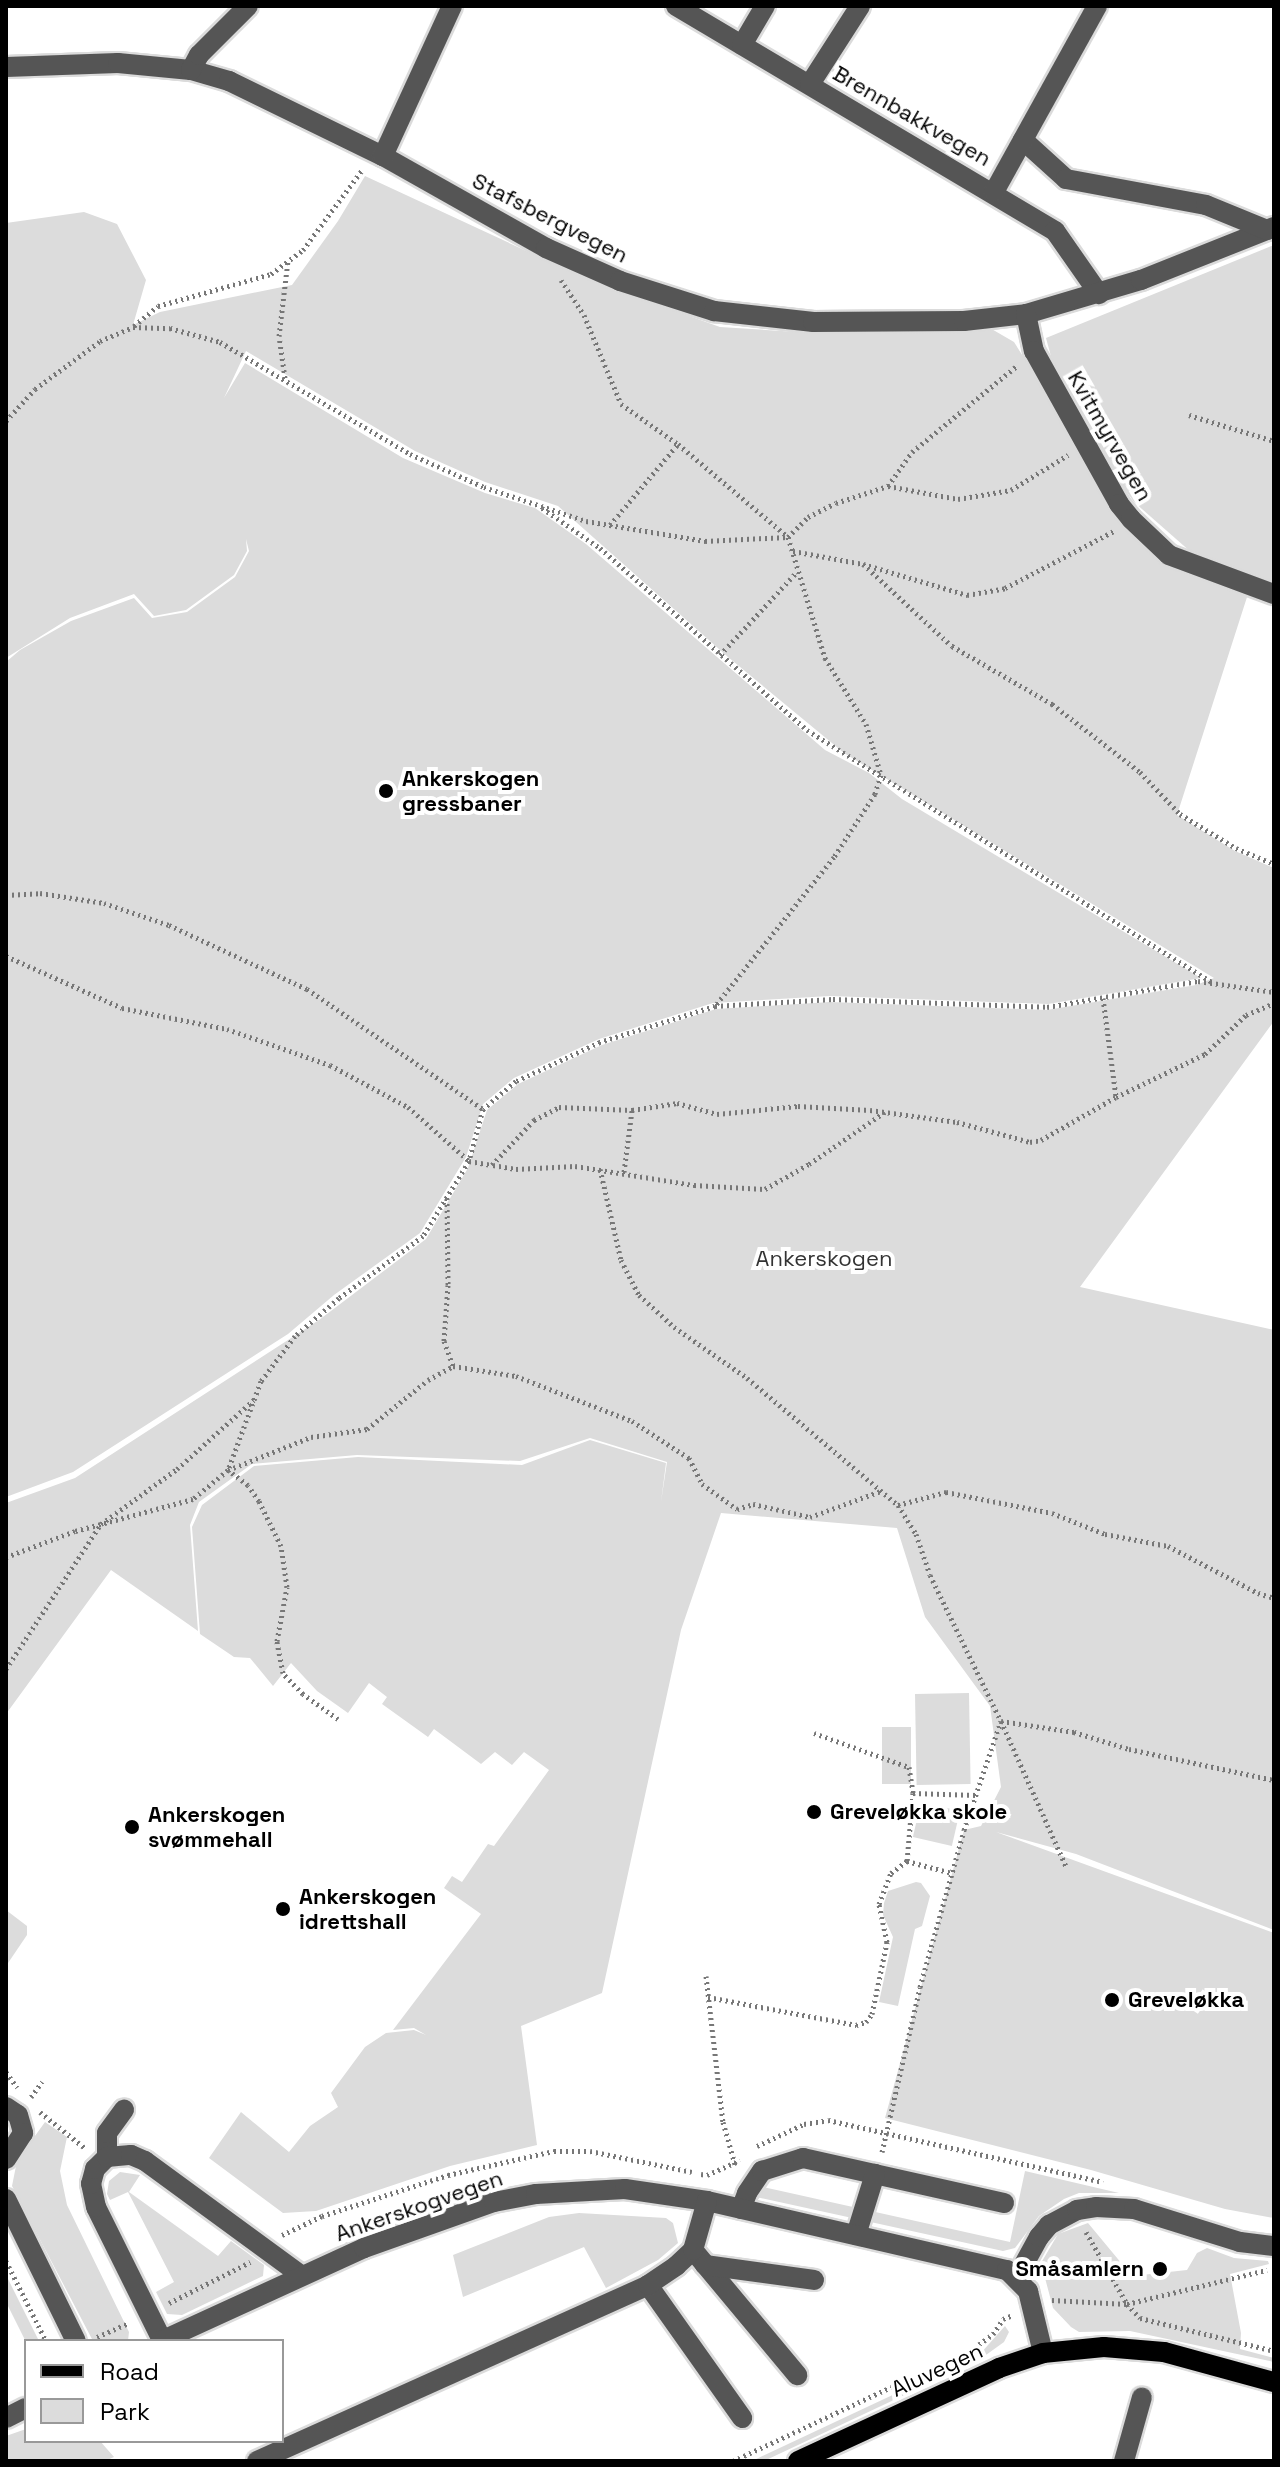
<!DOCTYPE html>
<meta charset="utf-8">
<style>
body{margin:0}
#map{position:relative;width:1280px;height:2467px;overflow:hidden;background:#fff;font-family:"Space Grotesk",sans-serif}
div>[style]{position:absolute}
.green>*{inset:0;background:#dcdcdc;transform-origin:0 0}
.path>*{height:5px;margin-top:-2.5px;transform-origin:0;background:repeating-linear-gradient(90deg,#777 0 2px,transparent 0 6px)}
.roads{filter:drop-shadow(2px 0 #dbdbdb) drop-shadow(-2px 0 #dbdbdb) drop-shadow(0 2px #dbdbdb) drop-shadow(0 -2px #dbdbdb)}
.minor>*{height:20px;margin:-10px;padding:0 10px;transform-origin:10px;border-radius:10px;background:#555}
.major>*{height:20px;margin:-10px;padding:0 10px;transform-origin:10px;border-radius:10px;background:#000}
.dots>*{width:22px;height:22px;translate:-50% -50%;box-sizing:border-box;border:4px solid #fff;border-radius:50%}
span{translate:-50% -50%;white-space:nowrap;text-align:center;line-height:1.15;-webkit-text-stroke:8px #fff;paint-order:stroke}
.street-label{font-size:22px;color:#000}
.poi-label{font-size:22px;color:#000;font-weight:700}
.left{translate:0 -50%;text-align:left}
.right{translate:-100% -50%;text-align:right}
.park-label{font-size:22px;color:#333}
.frame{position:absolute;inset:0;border:8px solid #000;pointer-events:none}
.legend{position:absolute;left:24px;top:2339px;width:260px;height:104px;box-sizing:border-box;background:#fff;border:2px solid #999;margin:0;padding:10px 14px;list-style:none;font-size:24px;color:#000}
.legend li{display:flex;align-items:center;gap:16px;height:40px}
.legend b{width:40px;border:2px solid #999}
</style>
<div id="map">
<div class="green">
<i style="clip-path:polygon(365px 176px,591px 281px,720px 327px,813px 333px,983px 324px,1014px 342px,1129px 525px,1248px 594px,1177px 815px,1235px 851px,1274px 868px,1274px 1021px,1080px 1287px,1274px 1330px,1274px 1930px,1076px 1854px,996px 1832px,1274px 1933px,1274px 2218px,1225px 2209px,1091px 2170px,885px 2118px,964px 1830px,981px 1826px,1001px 1787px,990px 1706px,925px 1617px,897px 1528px,721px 1513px,681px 1630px,602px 1993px,521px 2026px,537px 2145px,450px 2166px,316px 2211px,283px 2213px,209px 2158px,241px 2112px,289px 2152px,310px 2126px,338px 2107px,331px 2093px,365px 2047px,386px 2033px,414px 2030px,426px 2035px,414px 2028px,393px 2030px,481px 1914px,444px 1888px,452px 1876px,462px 1882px,488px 1844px,494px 1846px,549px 1770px,524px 1752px,512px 1765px,495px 1752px,481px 1764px,434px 1729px,428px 1737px,382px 1704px,387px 1697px,369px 1683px,348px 1713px,317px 1691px,291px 1663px,273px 1686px,250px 1658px,234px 1657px,200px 1634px,192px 1527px,202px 1505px,254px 1466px,358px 1457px,522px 1465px,590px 1440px,666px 1463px,661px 1502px,667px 1462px,590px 1438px,520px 1461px,357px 1455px,252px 1464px,199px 1502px,190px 1525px,198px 1631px,111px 1570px,6px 1714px,6px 1503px,75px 1478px,319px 1320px,426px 1239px,468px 1168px,487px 1110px,518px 1084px,602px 1045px,716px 1009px,830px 1002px,1047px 1010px,1196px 985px,1214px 978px,844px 753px,728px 657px,558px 506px,485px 482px,415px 451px,246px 351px,224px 398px,245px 363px,403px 458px,485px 493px,535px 508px,586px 544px,825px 750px,869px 773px,902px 799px,1201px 978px,1048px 1004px,830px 996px,713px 1003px,599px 1039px,514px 1078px,483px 1104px,466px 1157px,420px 1233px,334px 1295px,288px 1334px,73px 1472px,6px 1497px,6px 662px,20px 650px,71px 621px,134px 598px,152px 618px,187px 612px,235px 577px,249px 551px,246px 539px,247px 551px,234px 575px,186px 610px,154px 616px,134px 594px,70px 618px,6px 658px,6px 223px,84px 212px,117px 224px,146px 280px,133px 325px,160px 312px,292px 285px,338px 221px)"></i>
<i style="clip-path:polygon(1274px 245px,1274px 585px,1192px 553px,1134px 502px,1109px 468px,1056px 375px,1046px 338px)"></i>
<i style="left:969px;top:1693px;width:91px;height:54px;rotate:89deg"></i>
<i style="left:882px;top:1727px;width:29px;height:57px"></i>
<i style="left:921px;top:1802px;width:40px;height:36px;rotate:13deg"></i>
<i style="clip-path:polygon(916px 1882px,921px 1883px,930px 1896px,922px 1926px,915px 1929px,898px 2006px,879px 2002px,893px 1937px,883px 1915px,884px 1903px,888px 1891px)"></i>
<i style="clip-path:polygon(6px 1910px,27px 1926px,27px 1935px,6px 1966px)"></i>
<i style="clip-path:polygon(45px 2122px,67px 2137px,60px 2171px,67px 2205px,129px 2332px,128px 2341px,93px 2341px,12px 2186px,17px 2161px)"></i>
<i style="clip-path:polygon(1025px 2171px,1119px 2193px,1079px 2193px,1064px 2199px,1039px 2216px,1015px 2248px,1003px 2251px,756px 2197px,745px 2183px,1010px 2242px)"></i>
<i style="clip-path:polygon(120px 2172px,140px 2175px,129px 2192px,218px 2256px,231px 2241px,264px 2265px,263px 2276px,182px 2315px,167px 2314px,156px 2292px,174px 2282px,128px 2192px,110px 2200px,107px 2194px,109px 2181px)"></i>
<i style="clip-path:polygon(579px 2213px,666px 2218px,673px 2223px,678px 2243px,658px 2260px,606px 2288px,584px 2247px,463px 2297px,453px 2255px,549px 2217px)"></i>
<i style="clip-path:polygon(1088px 2223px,1132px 2276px,1187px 2270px,1197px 2253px,1207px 2248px,1234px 2258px,1268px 2261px,1269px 2264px,1230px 2274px,1241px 2333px,1240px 2349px,1274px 2358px,1274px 2362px,1130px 2331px,1079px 2332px,1071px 2327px,1053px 2308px,1041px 2263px,1058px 2234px)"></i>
<i style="clip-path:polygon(6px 2275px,39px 2341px,26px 2342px,6px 2302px)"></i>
<i style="clip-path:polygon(1005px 2326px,1009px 2332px,1004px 2342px,979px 2360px,764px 2461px,752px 2461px,980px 2354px)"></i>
<i style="clip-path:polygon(26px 2429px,26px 2441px,100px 2441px,114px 2457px,105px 2461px,6px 2461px,6px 2436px)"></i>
</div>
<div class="path">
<i style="left:561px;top:280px;width:42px;rotate:56.7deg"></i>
<i style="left:584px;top:315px;width:96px;rotate:67.4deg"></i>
<i style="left:621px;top:404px;width:70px;rotate:35.1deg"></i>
<i style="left:678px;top:444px;width:144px;rotate:40.2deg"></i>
<i style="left:788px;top:537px;width:28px;rotate:-45deg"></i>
<i style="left:808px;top:517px;width:31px;rotate:-27deg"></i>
<i style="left:836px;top:503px;width:55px;rotate:-18.1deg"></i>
<i style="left:888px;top:486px;width:42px;rotate:-54.8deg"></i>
<i style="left:912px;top:452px;width:137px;rotate:-39.4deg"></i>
<i style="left:134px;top:326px;width:31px;rotate:-40deg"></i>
<i style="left:158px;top:306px;width:117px;rotate:-15.8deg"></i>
<i style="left:271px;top:274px;width:40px;rotate:-37deg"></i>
<i style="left:303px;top:250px;width:101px;rotate:-53.5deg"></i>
<i style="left:285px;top:378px;width:42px;rotate:-98.1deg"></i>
<i style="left:279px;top:336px;width:76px;rotate:-83.2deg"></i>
<i style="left:1189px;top:415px;width:89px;rotate:17deg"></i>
<i style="left:6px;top:421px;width:43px;rotate:-47.8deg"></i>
<i style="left:35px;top:389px;width:81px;rotate:-36.4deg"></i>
<i style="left:100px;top:341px;width:36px;rotate:-23deg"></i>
<i style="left:133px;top:327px;width:37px;rotate:2deg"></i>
<i style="left:170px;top:328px;width:52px;rotate:15.6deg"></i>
<i style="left:220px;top:342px;width:221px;rotate:30.5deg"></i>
<i style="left:410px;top:454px;width:81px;rotate:24deg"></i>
<i style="left:484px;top:487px;width:108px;rotate:18.4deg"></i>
<i style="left:586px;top:521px;width:121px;rotate:9.5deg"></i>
<i style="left:705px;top:541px;width:83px;rotate:-2.8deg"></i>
<i style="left:788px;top:537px;width:127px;rotate:73deg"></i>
<i style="left:825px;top:658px;width:78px;rotate:58.2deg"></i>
<i style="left:866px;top:724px;width:53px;rotate:73.6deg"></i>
<i style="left:881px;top:775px;width:20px;rotate:108deg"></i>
<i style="left:875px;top:794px;width:75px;rotate:123.1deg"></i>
<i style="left:834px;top:857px;width:191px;rotate:128.6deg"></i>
<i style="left:715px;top:1006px;width:121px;rotate:162.6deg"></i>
<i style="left:600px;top:1042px;width:93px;rotate:155.1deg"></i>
<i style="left:516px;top:1081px;width:43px;rotate:139.7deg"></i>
<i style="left:483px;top:1109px;width:54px;rotate:105.1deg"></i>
<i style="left:469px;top:1161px;width:88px;rotate:121.5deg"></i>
<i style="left:423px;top:1236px;width:104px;rotate:143.6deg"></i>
<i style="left:339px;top:1298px;width:58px;rotate:139.2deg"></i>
<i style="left:295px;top:1336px;width:56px;rotate:127.1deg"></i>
<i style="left:261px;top:1381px;width:95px;rotate:110.3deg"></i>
<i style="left:228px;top:1470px;width:45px;rotate:140.4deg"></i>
<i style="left:193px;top:1499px;width:122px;rotate:164.8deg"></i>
<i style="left:75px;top:1531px;width:74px;rotate:159.4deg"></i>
<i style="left:888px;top:486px;width:71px;rotate:10.5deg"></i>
<i style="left:958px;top:499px;width:54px;rotate:-9.6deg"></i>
<i style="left:1011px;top:490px;width:67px;rotate:-31.6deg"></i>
<i style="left:542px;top:508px;width:70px;rotate:34.6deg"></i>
<i style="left:600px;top:548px;width:276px;rotate:41.3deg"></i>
<i style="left:807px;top:730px;width:477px;rotate:31.9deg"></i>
<i style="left:610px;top:525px;width:106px;rotate:-50deg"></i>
<i style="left:793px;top:551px;width:71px;rotate:10.5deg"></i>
<i style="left:863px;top:564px;width:109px;rotate:16.6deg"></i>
<i style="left:967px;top:595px;width:39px;rotate:-10deg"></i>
<i style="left:1005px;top:588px;width:123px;rotate:-27.6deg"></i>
<i style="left:863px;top:564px;width:121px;rotate:42.7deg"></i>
<i style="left:952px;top:646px;width:116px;rotate:30.1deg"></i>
<i style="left:1052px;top:704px;width:111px;rotate:37.7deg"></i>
<i style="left:1140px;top:772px;width:58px;rotate:46.4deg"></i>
<i style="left:1180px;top:814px;width:66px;rotate:31.3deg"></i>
<i style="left:1236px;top:848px;width:41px;rotate:22.8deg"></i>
<i style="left:720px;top:655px;width:112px;rotate:-47.2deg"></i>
<i style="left:6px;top:895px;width:34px;rotate:-3deg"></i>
<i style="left:40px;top:893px;width:65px;rotate:8.9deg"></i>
<i style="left:104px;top:903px;width:69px;rotate:18.7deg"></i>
<i style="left:169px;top:925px;width:152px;rotate:24.9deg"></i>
<i style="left:307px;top:989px;width:213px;rotate:34.3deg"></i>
<i style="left:6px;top:956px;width:127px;rotate:24.1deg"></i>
<i style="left:122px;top:1008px;width:107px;rotate:11.3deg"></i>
<i style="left:227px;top:1029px;width:109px;rotate:19.3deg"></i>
<i style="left:330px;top:1065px;width:89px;rotate:28.3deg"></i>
<i style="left:408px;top:1107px;width:81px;rotate:41.5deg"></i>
<i style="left:469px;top:1161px;width:23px;rotate:10deg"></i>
<i style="left:492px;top:1165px;width:62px;rotate:-47deg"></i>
<i style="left:534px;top:1120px;width:28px;rotate:-27deg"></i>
<i style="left:559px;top:1107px;width:73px;rotate:2.4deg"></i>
<i style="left:632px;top:1110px;width:46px;rotate:-8.8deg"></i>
<i style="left:677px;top:1103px;width:41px;rotate:15.4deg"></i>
<i style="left:717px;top:1114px;width:81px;rotate:-5.6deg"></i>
<i style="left:798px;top:1106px;width:72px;rotate:3.2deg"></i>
<i style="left:870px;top:1110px;width:88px;rotate:7.9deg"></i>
<i style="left:957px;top:1122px;width:76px;rotate:15.3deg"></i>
<i style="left:1030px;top:1142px;width:11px;rotate:-10deg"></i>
<i style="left:1041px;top:1140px;width:86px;rotate:-29.8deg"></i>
<i style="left:1116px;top:1097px;width:99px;rotate:-25.8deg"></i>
<i style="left:1205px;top:1054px;width:57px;rotate:-43.6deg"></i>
<i style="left:1246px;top:1015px;width:30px;rotate:-23deg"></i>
<i style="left:1103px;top:998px;width:100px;rotate:82.5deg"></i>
<i style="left:715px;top:1006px;width:118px;rotate:-3.4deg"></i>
<i style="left:833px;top:999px;width:214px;rotate:2.1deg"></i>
<i style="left:1047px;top:1007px;width:153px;rotate:-9.8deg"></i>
<i style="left:1198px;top:981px;width:77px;rotate:8.2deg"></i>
<i style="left:493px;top:1165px;width:23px;rotate:10deg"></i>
<i style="left:516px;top:1169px;width:59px;rotate:-2.9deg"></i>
<i style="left:575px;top:1166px;width:121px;rotate:9.1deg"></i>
<i style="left:694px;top:1185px;width:71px;rotate:3.2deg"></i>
<i style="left:765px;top:1189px;width:51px;rotate:-29.6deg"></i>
<i style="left:809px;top:1164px;width:92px;rotate:-34.4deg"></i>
<i style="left:600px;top:1169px;width:93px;rotate:77deg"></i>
<i style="left:621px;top:1260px;width:39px;rotate:63deg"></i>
<i style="left:639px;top:1295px;width:47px;rotate:42.4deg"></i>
<i style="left:674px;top:1327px;width:89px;rotate:34.9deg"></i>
<i style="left:747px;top:1378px;width:197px;rotate:40.1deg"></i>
<i style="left:898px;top:1505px;width:50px;rotate:-15.2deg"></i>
<i style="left:946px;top:1492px;width:108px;rotate:11.2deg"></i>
<i style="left:1052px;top:1513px;width:57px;rotate:21.6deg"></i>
<i style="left:1105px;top:1534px;width:64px;rotate:10.8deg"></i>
<i style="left:1168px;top:1546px;width:102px;rotate:27.6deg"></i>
<i style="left:1258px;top:1593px;width:17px;rotate:17deg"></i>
<i style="left:624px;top:1172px;width:63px;rotate:-82.6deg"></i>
<i style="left:447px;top:1198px;width:87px;rotate:89.3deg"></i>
<i style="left:448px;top:1285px;width:56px;rotate:94.1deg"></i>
<i style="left:444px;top:1341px;width:27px;rotate:70deg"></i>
<i style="left:898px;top:1505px;width:34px;rotate:58deg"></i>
<i style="left:916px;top:1534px;width:43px;rotate:71.1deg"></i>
<i style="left:930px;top:1575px;width:162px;rotate:64.1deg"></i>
<i style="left:1001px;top:1721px;width:159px;rotate:65.9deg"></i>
<i style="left:6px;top:1669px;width:173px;rotate:-56.8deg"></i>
<i style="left:101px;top:1524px;width:94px;rotate:-35.9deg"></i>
<i style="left:177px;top:1469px;width:103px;rotate:-41.9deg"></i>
<i style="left:338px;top:1719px;width:43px;rotate:-144.5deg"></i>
<i style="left:303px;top:1694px;width:29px;rotate:-134deg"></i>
<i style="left:283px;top:1673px;width:33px;rotate:-101deg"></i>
<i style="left:277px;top:1641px;width:55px;rotate:-79.5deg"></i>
<i style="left:287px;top:1587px;width:41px;rotate:-98.3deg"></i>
<i style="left:281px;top:1546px;width:50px;rotate:-116.1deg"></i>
<i style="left:259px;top:1501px;width:19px;rotate:-125deg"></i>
<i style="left:248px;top:1485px;width:25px;rotate:-143deg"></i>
<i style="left:228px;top:1470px;width:89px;rotate:-21.7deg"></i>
<i style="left:311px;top:1437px;width:57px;rotate:-8.1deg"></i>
<i style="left:367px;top:1429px;width:78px;rotate:-38.8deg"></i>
<i style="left:428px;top:1380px;width:29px;rotate:-29deg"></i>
<i style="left:453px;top:1366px;width:64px;rotate:9deg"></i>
<i style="left:516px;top:1376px;width:124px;rotate:21.2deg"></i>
<i style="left:632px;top:1421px;width:68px;rotate:33deg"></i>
<i style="left:689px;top:1458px;width:29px;rotate:63deg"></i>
<i style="left:702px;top:1484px;width:43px;rotate:35.5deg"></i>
<i style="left:737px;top:1509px;width:17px;rotate:-17deg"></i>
<i style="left:753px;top:1504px;width:58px;rotate:12.8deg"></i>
<i style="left:810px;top:1517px;width:76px;rotate:-20.1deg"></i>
<i style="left:814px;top:1733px;width:101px;rotate:19.7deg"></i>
<i style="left:909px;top:1767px;width:26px;rotate:81deg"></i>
<i style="left:913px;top:1793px;width:68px;rotate:95deg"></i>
<i style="left:913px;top:1793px;width:63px;rotate:1.8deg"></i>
<i style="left:706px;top:1976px;width:147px;rotate:83.4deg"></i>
<i style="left:723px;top:2122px;width:44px;rotate:74.1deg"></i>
<i style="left:708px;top:1997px;width:151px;rotate:10.7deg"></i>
<i style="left:856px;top:2025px;width:10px;rotate:-17deg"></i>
<i style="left:866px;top:2022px;width:10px;rotate:-53deg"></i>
<i style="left:872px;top:2014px;width:74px;rotate:-78.2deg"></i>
<i style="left:887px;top:1942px;width:39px;rotate:-102deg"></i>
<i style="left:879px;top:1904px;width:33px;rotate:-69deg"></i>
<i style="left:891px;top:1873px;width:20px;rotate:-37deg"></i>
<i style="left:907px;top:1861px;width:47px;rotate:14.9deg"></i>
<i style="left:6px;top:2072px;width:19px;rotate:54deg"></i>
<i style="left:31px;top:2097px;width:19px;rotate:-54deg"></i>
<i style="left:40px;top:2112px;width:58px;rotate:38.7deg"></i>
<i style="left:757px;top:2146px;width:52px;rotate:-25.1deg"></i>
<i style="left:804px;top:2124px;width:24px;rotate:-9deg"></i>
<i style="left:828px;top:2120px;width:282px;rotate:12.7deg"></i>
<i style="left:882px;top:2152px;width:169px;rotate:-77deg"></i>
<i style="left:920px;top:1987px;width:163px;rotate:-74.3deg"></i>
<i style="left:964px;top:1830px;width:115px;rotate:-71.3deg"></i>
<i style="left:1001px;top:1721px;width:74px;rotate:8.6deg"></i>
<i style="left:1074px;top:1732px;width:58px;rotate:17.2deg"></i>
<i style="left:1129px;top:1749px;width:148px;rotate:12.1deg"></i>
<i style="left:701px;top:2174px;width:6px;rotate:9deg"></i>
<i style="left:707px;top:2175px;width:36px;rotate:-24deg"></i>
<i style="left:1086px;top:2232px;width:83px;rotate:60.3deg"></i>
<i style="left:1127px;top:2304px;width:144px;rotate:-13.7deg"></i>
<i style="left:282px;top:2235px;width:44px;rotate:-25.4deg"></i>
<i style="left:322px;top:2216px;width:133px;rotate:-18deg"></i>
<i style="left:448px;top:2175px;width:109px;rotate:-12.8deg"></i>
<i style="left:554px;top:2151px;width:36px"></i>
<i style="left:590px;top:2151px;width:104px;rotate:11.6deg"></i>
<i style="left:6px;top:2261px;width:89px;rotate:63.4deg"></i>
<i style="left:1052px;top:2300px;width:75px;rotate:3.1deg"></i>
<i style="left:1127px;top:2304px;width:19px;rotate:47deg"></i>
<i style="left:1140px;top:2318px;width:138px;rotate:13.8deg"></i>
<i style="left:169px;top:2303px;width:91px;rotate:-26.8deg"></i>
<i style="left:97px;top:2337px;width:34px;rotate:-24deg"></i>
<i style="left:733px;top:2461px;width:266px;rotate:-25.1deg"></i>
<i style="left:974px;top:2348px;width:24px;rotate:-36deg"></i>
<i style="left:993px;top:2334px;width:18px;rotate:-56deg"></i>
<i style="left:1003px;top:2319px;width:11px;rotate:-22deg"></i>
</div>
<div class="roads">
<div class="minor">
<i style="left:676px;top:6px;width:441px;rotate:30.7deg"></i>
<i style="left:1055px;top:231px;width:77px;rotate:55.1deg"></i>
<i style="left:742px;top:45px;width:45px;rotate:-59.5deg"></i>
<i style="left:6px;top:67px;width:112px;rotate:-2deg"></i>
<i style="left:118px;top:63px;width:73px;rotate:5.5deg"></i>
<i style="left:191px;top:70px;width:40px;rotate:16deg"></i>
<i style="left:229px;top:81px;width:171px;rotate:26deg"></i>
<i style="left:383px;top:156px;width:187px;rotate:29.4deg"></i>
<i style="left:546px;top:248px;width:81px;rotate:24deg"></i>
<i style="left:620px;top:281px;width:99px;rotate:17.7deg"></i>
<i style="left:714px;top:311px;width:100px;rotate:6.3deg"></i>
<i style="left:813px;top:322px;width:151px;rotate:-0.4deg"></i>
<i style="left:964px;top:321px;width:62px;rotate:-6.4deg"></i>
<i style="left:1026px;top:314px;width:120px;rotate:-16.5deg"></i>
<i style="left:1141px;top:280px;width:143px;rotate:-21.7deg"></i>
<i style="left:191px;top:70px;width:17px;rotate:-62deg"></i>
<i style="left:199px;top:55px;width:69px;rotate:-45deg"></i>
<i style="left:810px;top:84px;width:93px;rotate:-57.3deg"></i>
<i style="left:1023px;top:140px;width:58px;rotate:42.2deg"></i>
<i style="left:1066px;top:179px;width:142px;rotate:10.5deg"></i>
<i style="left:1206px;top:205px;width:66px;rotate:22.3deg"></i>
<i style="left:383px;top:156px;width:165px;rotate:-65.3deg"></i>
<i style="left:994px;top:192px;width:213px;rotate:-61deg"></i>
<i style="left:1026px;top:314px;width:38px;rotate:78deg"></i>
<i style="left:1034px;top:351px;width:175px;rotate:60.9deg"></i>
<i style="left:1119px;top:504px;width:19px;rotate:51deg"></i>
<i style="left:1131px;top:519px;width:52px;rotate:43.5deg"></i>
<i style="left:1169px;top:555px;width:112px;rotate:20.4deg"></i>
<i style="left:6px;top:2107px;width:14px;rotate:34deg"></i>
<i style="left:18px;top:2115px;width:19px;rotate:74deg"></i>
<i style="left:23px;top:2133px;width:31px;rotate:123deg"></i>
<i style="left:107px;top:2157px;width:24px;rotate:-90deg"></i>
<i style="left:107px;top:2133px;width:29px;rotate:-54deg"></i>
<i style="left:6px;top:2199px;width:158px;rotate:63.8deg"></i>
<i style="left:741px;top:2209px;width:17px;rotate:-69deg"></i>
<i style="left:747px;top:2193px;width:27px;rotate:-56deg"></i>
<i style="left:762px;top:2171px;width:43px;rotate:-17.6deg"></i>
<i style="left:803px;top:2158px;width:206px;rotate:12.6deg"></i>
<i style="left:856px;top:2235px;width:64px;rotate:-72.7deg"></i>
<i style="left:693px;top:2250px;width:163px;rotate:50.2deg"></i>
<i style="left:705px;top:2265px;width:110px;rotate:7.8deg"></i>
<i style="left:1017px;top:2277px;width:46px;rotate:-61.2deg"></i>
<i style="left:1039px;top:2237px;width:16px;rotate:-50deg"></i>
<i style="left:1049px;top:2225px;width:32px;rotate:-28deg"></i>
<i style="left:1077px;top:2210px;width:19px;rotate:-9deg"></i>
<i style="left:1096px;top:2207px;width:38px;rotate:3deg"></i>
<i style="left:1134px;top:2209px;width:111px;rotate:17.3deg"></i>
<i style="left:1240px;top:2242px;width:34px;rotate:7deg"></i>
<i style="left:648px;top:2285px;width:163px;rotate:54.7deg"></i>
<i style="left:162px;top:2340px;width:148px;rotate:-116.4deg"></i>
<i style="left:96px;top:2207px;width:24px;rotate:-102deg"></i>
<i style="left:91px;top:2184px;width:16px;rotate:-75deg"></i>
<i style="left:95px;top:2169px;width:17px;rotate:-45deg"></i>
<i style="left:107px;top:2157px;width:24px;rotate:-5deg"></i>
<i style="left:131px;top:2155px;width:15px;rotate:23deg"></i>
<i style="left:145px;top:2161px;width:193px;rotate:36.2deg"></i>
<i style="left:161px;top:2341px;width:223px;rotate:-24.6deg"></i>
<i style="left:364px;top:2248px;width:138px;rotate:-19.5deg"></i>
<i style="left:494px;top:2202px;width:43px;rotate:-10.8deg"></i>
<i style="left:536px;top:2194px;width:89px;rotate:-3.2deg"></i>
<i style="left:625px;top:2189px;width:83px;rotate:8.3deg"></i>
<i style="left:707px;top:2201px;width:308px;rotate:13deg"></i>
<i style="left:1007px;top:2270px;width:30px;rotate:45deg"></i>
<i style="left:1028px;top:2291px;width:64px;rotate:76.4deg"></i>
<i style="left:6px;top:2418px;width:22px;rotate:-27deg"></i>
<i style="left:257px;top:2461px;width:429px;rotate:-24.2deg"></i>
<i style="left:648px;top:2285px;width:34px;rotate:-34deg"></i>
<i style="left:676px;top:2266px;width:23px;rotate:-43deg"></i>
<i style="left:693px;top:2250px;width:51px;rotate:-74.1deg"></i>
<i style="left:1124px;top:2461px;width:66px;rotate:-74.3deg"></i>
</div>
<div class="major">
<i style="left:798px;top:2461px;width:221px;rotate:-24.8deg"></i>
<i style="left:999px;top:2368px;width:46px;rotate:-18.8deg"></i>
<i style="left:1043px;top:2353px;width:61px;rotate:-5.6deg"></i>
<i style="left:1104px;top:2347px;width:60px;rotate:4.8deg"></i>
<i style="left:1164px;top:2352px;width:114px;rotate:15.3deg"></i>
</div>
</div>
<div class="dots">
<i style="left:386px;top:791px;background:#000"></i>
<i style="left:814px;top:1812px;background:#000"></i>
<i style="left:132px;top:1827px;background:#000"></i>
<i style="left:283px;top:1909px;background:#000"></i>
<i style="left:1112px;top:2000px;background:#000"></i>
<i style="left:1160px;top:2269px;background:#000"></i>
</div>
<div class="street-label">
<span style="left:912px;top:116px;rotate:30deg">Brennbakkvegen</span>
<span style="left:550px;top:218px;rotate:27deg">Stafsbergvegen</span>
<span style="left:1110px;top:436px;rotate:60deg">Kvitmyrvegen</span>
<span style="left:419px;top:2206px;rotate:-19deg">Ankerskogvegen</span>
<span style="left:937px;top:2370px;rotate:-25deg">Aluvegen</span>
</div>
<div class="poi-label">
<span class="left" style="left:402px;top:791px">Ankerskogen<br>gressbaner</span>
<span class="left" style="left:830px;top:1812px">Greveløkka skole</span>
<span class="left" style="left:148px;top:1827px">Ankerskogen<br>svømmehall</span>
<span class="left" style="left:299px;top:1909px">Ankerskogen<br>idrettshall</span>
<span class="left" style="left:1128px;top:2000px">Greveløkka</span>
<span class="right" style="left:1144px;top:2269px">Småsamlern</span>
</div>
<div class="park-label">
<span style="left:824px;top:1259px">Ankerskogen</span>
</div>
<div class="frame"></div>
<ul class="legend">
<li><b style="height:10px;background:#000"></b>Road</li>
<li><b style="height:22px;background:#dcdcdc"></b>Park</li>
</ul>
</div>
